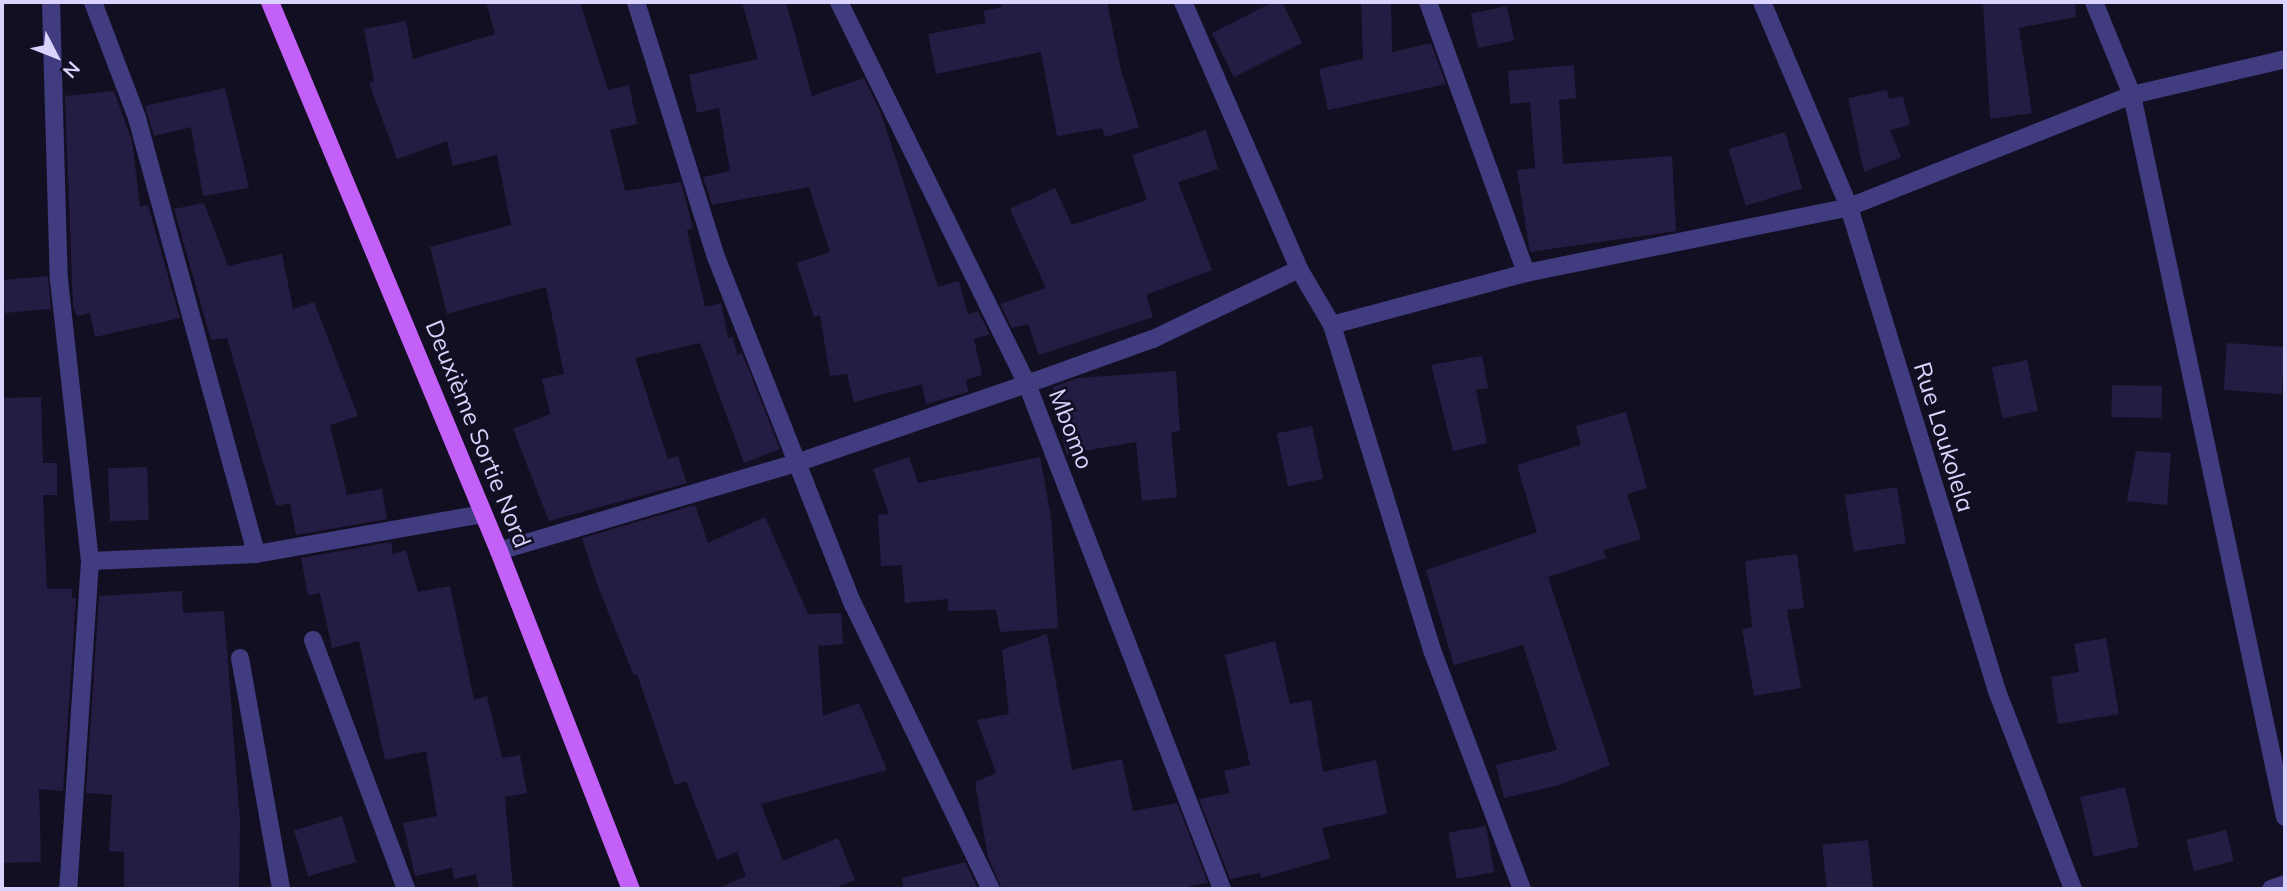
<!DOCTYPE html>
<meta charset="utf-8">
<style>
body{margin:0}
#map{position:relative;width:2287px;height:891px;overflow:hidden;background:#130f23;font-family:Mulish,sans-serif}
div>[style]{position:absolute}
.building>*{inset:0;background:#251c43;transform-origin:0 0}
.minor>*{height:18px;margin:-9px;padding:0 9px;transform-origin:9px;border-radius:9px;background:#413c80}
.primary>*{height:18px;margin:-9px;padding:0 9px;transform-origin:9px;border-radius:9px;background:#c260f8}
span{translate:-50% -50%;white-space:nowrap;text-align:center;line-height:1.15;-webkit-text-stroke:5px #130f23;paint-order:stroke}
.street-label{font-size:24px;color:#d9d3fd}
.frame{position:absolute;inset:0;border:4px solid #d9d3fd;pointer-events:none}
.north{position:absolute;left:21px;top:21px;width:70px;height:70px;-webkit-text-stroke:5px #130f23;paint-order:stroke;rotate:132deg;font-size:19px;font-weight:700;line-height:28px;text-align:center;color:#d9d3fd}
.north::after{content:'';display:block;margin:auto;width:24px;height:32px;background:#d9d3fd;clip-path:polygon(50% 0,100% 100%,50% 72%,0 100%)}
</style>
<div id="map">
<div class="building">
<i style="clip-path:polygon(486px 2px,580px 2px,608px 90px,629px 85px,637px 124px,610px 130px,625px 191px,681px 182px,693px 228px,687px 230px,705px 307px,721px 303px,728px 338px,733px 337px,737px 355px,742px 353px,780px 449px,744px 463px,700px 343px,635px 358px,668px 459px,678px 456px,687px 483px,549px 521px,513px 429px,550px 414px,542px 379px,564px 374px,546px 287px,447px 314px,430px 247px,511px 225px,497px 155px,453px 166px,447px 141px,397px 159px,369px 83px,374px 81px,364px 29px,406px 21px,413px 59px,495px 34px)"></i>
<i style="clip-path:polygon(742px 2px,786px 2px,812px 96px,864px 78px,880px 111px,938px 287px,959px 281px,968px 315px,978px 311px,990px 334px,974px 339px,982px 375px,966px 380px,968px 392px,926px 404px,922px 384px,854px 402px,847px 374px,830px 376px,820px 315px,814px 317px,797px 263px,830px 252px,809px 187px,712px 205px,703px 177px,730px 171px,719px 108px,697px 113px,689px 75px,758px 59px)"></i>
<i style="clip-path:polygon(1001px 2px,1107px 2px,1121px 70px,1139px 127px,1105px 137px,1102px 128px,1057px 136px,1041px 52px,936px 74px,928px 34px,986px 23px,983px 11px,1002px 7px)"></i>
<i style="clip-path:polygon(1273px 2px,1282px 2px,1302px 43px,1234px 77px,1212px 33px)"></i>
<i style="clip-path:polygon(1361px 2px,1391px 2px,1392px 52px,1431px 43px,1446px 84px,1328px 110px,1319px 69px,1363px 59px)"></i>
<i style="clip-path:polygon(1983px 2px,2075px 2px,2076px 17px,2019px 28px,2032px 113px,1990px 119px)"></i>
<i style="left:1507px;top:6px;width:35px;height:37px;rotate:78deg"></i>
<i style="clip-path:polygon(1574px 65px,1576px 98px,1559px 100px,1563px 164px,1672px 156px,1676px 231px,1530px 252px,1517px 170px,1535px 168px,1530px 102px,1510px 104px,1508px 71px)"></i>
<i style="clip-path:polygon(225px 88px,249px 188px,203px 196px,191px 127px,154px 136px,145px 106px)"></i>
<i style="clip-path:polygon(1887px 90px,1889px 99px,1903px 96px,1910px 125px,1890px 130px,1901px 157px,1864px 172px,1848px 98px)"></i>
<i style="clip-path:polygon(114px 91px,132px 141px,140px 207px,148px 205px,180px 318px,95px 337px,90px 313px,77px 316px,73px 306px,65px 96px)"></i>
<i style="clip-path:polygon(1206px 130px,1218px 169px,1178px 182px,1212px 270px,1146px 295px,1153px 317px,1039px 355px,1028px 324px,1012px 328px,1000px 304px,1046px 288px,1010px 209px,1055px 188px,1072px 225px,1147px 200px,1132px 155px)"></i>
<i style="left:1785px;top:132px;width:59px;height:59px;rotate:73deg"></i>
<i style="clip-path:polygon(204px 203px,228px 266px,282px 254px,293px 309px,314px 302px,358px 416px,330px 425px,347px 495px,382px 489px,387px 519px,296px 535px,290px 503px,276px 506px,227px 338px,211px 340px,174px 209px)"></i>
<i style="left:48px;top:276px;width:33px;height:46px;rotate:85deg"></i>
<i style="left:2227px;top:343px;width:58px;height:47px;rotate:4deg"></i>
<i style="clip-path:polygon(1482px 356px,1488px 388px,1476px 390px,1487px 443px,1453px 451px,1431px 365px)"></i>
<i style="left:2027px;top:360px;width:52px;height:36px;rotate:78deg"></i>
<i style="clip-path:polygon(1176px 371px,1180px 431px,1171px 432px,1177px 497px,1142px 501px,1136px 442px,1066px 454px,1053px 387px,1078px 378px)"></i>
<i style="left:2112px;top:385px;width:50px;height:32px;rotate:1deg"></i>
<i style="clip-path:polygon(41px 397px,43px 463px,57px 463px,57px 495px,43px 495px,47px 589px,72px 589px,72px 598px,76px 598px,63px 791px,39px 789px,41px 862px,2px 863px,2px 398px)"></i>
<i style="clip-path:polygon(1626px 412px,1647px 488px,1627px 494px,1641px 539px,1603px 550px,1606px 558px,1548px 577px,1610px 765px,1559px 785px,1504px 798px,1496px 765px,1557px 750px,1523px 645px,1454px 665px,1426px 570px,1537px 532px,1517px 465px,1581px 445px,1576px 426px)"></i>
<i style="left:1312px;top:426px;width:54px;height:36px;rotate:78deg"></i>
<i style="clip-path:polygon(2136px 451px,2171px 453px,2167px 505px,2127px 501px)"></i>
<i style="clip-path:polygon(909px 457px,918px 483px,1040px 457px,1051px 517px,1058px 628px,1000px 632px,996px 610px,948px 611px,948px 599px,905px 603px,902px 565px,881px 566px,878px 515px,889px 514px,873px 469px)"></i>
<i style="left:147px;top:467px;width:53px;height:39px;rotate:88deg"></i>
<i style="left:1897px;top:487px;width:57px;height:53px;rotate:81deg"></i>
<i style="clip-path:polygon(695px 505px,708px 543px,765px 517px,808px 614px,841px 613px,843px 644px,818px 646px,823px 716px,859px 703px,887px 770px,761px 804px,783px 861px,838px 838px,855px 880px,832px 889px,716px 889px,746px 876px,737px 852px,717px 860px,686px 781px,675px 785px,637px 674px,634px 676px,597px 584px,582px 538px)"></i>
<i style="clip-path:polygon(391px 542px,393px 554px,406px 550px,418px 592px,450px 586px,474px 700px,487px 696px,502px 758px,520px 755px,527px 793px,505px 797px,513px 889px,479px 889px,476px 874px,454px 879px,452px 868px,415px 876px,403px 823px,437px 816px,426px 751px,385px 760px,359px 641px,332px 648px,320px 593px,308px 595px,301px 558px)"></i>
<i style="clip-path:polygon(1797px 554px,1804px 608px,1787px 610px,1801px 688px,1754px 696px,1742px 629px,1752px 627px,1745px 561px)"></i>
<i style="clip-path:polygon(182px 591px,183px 613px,224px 611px,240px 821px,239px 889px,124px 889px,124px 852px,109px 851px,112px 795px,86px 793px,99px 596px)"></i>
<i style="clip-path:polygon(1047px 634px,1072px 770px,1122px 759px,1133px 811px,1177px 803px,1208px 883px,1175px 889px,1002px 889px,988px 857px,975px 782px,996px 773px,977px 720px,1009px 714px,1002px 650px)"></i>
<i style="clip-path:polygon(2106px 638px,2119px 714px,2058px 724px,2051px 677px,2079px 672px,2074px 644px)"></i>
<i style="clip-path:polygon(1275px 641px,1290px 704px,1311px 700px,1323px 772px,1376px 760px,1387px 814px,1322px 828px,1330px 858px,1261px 878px,1260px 873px,1230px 879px,1199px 799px,1230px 793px,1224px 771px,1250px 765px,1225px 655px)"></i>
<i style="left:2125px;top:787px;width:61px;height:46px;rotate:77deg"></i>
<i style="left:342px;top:816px;width:48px;height:50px;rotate:73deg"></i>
<i style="left:1486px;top:826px;width:47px;height:38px;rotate:80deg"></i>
<i style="left:2226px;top:830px;width:32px;height:41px;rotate:76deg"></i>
<i style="left:1868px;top:840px;width:49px;height:46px;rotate:84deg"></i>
<i style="clip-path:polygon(965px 862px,978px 889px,903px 889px,902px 878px)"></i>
</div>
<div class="minor">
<i style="left:51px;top:2px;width:278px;rotate:88.4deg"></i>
<i style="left:59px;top:280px;width:283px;rotate:83.7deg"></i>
<i style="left:90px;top:561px;width:329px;rotate:93.8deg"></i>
<i style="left:93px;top:2px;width:124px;rotate:69.2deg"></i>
<i style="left:137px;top:118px;width:452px;rotate:74.7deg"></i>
<i style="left:636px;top:2px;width:267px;rotate:72.6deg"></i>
<i style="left:716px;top:257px;width:373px;rotate:68.5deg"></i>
<i style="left:853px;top:604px;width:317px;rotate:64.2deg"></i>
<i style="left:839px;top:2px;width:426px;rotate:63.8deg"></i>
<i style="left:1027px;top:384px;width:541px;rotate:68.89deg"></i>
<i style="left:1183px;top:2px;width:291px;rotate:66.5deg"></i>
<i style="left:1299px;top:269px;width:65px;rotate:59.5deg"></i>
<i style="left:1332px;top:325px;width:340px;rotate:72.9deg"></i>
<i style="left:1432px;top:650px;width:255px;rotate:69.4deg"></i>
<i style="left:1428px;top:2px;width:288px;rotate:70.1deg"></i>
<i style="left:1762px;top:2px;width:223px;rotate:67deg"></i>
<i style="left:1849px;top:207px;width:506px;rotate:73deg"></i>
<i style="left:1997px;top:691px;width:212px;rotate:69deg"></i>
<i style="left:2094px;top:2px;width:100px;rotate:67.8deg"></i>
<i style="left:2132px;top:95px;width:738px;rotate:78.04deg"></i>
<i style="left:1332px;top:325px;width:201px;rotate:-15deg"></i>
<i style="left:1526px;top:273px;width:330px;rotate:-11.5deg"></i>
<i style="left:1849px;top:207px;width:304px;rotate:-21.6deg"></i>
<i style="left:2132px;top:95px;width:157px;rotate:-13.2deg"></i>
<i style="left:499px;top:551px;width:313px;rotate:-16.5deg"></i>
<i style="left:799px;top:462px;width:241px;rotate:-18.9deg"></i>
<i style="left:1027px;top:384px;width:134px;rotate:-19.7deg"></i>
<i style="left:1153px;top:339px;width:162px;rotate:-25.6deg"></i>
<i style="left:90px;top:561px;width:166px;rotate:-2.4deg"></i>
<i style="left:256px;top:554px;width:231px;rotate:-10deg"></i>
<i style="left:313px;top:640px;width:266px;rotate:69.5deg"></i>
<i style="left:240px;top:658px;width:235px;rotate:79.9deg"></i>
<i style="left:2271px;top:889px;width:15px;rotate:-20deg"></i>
</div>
<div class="primary">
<i style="left:270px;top:2px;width:595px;rotate:67.36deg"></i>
<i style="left:499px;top:551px;width:363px;rotate:68.7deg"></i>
</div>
<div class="street-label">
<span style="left:1071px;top:429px;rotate:69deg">Mbomo</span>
<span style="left:478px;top:434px;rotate:68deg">Deuxième Sortie Nord</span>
<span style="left:1944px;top:437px;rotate:73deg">Rue Loukolela</span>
</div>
<div class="frame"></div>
<div class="north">N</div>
</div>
